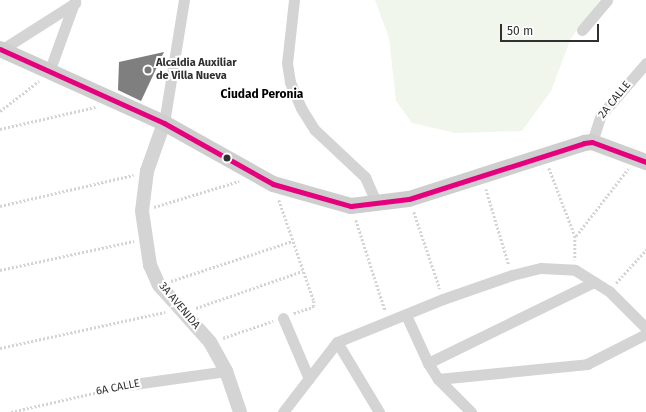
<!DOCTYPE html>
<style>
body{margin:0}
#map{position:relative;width:646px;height:412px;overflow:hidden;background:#fff;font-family:"Fira Sans",sans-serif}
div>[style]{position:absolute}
.green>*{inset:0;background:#f0f6ec}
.building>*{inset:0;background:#7f7f7f}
.path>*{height:2.5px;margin-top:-1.25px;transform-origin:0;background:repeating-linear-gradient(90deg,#d4d4d4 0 2px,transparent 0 4px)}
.minor>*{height:11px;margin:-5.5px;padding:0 5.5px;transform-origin:5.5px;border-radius:5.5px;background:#d4d4d4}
.tertiary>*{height:14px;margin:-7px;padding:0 7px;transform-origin:7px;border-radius:7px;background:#d4d4d4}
.secondary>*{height:16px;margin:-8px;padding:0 8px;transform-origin:8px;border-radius:8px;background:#cecece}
.bus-1>*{height:5px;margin:-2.5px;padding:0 2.5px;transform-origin:2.5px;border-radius:2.5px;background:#e5007d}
.dots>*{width:11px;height:11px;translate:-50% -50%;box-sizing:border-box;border:2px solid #fff;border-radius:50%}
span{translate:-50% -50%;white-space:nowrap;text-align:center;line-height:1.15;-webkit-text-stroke:4px #fff;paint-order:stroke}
.poi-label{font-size:11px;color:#303030;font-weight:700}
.left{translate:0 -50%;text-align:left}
.street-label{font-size:11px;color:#303030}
.neighbourhood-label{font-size:12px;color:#000;font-weight:700}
.scale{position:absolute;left:500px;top:24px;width:99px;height:18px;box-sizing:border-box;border:2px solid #303030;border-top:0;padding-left:5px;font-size:12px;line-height:14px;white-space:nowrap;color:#303030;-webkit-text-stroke:3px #fff;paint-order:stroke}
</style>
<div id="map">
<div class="green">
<i style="clip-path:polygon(375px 0,600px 0,571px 38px,551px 91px,522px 131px,455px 133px,412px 123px,396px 101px,389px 38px)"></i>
</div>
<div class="building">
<i style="clip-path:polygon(164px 52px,141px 101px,118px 90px,119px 62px)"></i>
</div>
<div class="path">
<i style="left:0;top:111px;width:49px;rotate:-37.6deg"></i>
<i style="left:0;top:129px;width:98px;rotate:-13deg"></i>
<i style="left:549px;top:168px;width:73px;rotate:69.1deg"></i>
<i style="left:575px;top:236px;width:24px;rotate:90deg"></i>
<i style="left:486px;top:189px;width:79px;rotate:73.2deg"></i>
<i style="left:279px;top:200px;width:107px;rotate:70.9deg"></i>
<i style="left:314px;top:301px;width:5px;rotate:90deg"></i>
<i style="left:314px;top:306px;width:4px;rotate:146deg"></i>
<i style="left:311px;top:308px;width:19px;rotate:162deg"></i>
<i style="left:0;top:206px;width:137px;rotate:-13.1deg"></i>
<i style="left:154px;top:207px;width:89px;rotate:-17deg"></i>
<i style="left:414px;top:212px;width:81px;rotate:71.3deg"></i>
<i style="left:356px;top:220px;width:95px;rotate:72.1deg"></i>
<i style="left:576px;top:236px;width:85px;rotate:-52.2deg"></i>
<i style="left:0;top:270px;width:137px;rotate:-12.2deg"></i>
<i style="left:171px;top:281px;width:128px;rotate:-18.2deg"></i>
<i style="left:616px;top:283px;width:45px;rotate:-47.7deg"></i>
<i style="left:196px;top:308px;width:113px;rotate:-19.1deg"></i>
<i style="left:223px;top:338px;width:53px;rotate:-18.8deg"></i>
<i style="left:0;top:348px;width:169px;rotate:-12.3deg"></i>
<i style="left:11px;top:412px;width:108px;rotate:-12.9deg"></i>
</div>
<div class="minor">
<i style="left:294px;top:0;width:63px;rotate:96.3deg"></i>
<i style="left:287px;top:63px;width:19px;rotate:81deg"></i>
<i style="left:290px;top:82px;width:28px;rotate:67deg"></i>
<i style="left:301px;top:108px;width:26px;rotate:58deg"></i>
<i style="left:315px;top:130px;width:69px;rotate:43.2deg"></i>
<i style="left:365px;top:177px;width:30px;rotate:66deg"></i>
<i style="left:582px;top:30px;width:39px;rotate:-50deg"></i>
<i style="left:1px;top:50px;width:88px;rotate:-32.4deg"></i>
<i style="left:49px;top:72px;width:77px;rotate:-70.1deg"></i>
<i style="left:164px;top:123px;width:125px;rotate:-80.8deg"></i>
<i style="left:592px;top:142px;width:28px;rotate:-72deg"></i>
<i style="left:601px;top:115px;width:69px;rotate:-49.1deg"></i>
<i style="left:406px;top:315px;width:53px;rotate:65.4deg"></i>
<i style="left:428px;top:363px;width:19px;rotate:58deg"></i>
<i style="left:438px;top:379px;width:47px;rotate:45deg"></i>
<i style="left:283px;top:318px;width:66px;rotate:66.9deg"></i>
<i style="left:337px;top:342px;width:82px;rotate:59deg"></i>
<i style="left:428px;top:363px;width:185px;rotate:-26deg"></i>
<i style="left:438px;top:379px;width:150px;rotate:-5.7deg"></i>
<i style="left:587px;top:364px;width:66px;rotate:-27deg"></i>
<i style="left:127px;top:385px;width:100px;rotate:-8deg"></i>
<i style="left:283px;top:412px;width:88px;rotate:-52.4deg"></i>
<i style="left:337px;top:342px;width:114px;rotate:-22.1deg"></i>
<i style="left:443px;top:299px;width:73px;rotate:-19.2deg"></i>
<i style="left:512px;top:275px;width:30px;rotate:-14deg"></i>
<i style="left:541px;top:268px;width:34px;rotate:3deg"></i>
<i style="left:575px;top:270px;width:40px;rotate:32deg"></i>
<i style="left:609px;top:291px;width:52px;rotate:45deg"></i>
</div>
<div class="tertiary">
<i style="left:164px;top:123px;width:51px;rotate:109.5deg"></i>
<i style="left:147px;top:171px;width:40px;rotate:97.1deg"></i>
<i style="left:142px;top:211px;width:55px;rotate:81.6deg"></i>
<i style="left:150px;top:265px;width:22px;rotate:66deg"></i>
<i style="left:159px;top:285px;width:76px;rotate:48.2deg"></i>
<i style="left:210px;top:342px;width:33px;rotate:61deg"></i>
<i style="left:226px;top:371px;width:43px;rotate:71.1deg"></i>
</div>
<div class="secondary">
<i style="left:0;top:49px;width:180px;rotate:24.3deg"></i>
<i style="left:164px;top:123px;width:125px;rotate:29.2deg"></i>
<i style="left:273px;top:184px;width:81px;rotate:15.8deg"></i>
<i style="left:351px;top:206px;width:58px;rotate:-6.9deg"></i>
<i style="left:409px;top:199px;width:184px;rotate:-17.7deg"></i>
<i style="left:584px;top:143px;width:8px;rotate:-7deg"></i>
<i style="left:592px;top:142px;width:58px;rotate:20.3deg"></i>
</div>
<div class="bus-1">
<i style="left:0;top:49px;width:180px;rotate:24.3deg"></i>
<i style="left:164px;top:123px;width:125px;rotate:29.2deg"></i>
<i style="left:273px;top:184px;width:81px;rotate:15.8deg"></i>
<i style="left:351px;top:206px;width:58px;rotate:-6.9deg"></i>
<i style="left:409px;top:199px;width:184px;rotate:-17.7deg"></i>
<i style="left:584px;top:143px;width:8px;rotate:-7deg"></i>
<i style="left:592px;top:142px;width:58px;rotate:20.3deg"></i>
</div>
<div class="dots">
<i style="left:148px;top:70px;background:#787878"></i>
<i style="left:227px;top:158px;background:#303030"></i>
</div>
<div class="poi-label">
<span class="left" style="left:156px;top:70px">Alcaldia Auxiliar<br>de Villa Nueva</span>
</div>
<div class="street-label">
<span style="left:615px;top:100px;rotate:-51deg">2A CALLE</span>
<span style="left:179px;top:306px;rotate:50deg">3A AVENIDA</span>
<span style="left:118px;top:388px;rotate:-11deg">6A CALLE</span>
</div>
<div class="neighbourhood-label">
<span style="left:262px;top:95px">Ciudad Peronia</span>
</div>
<div class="scale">50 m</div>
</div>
